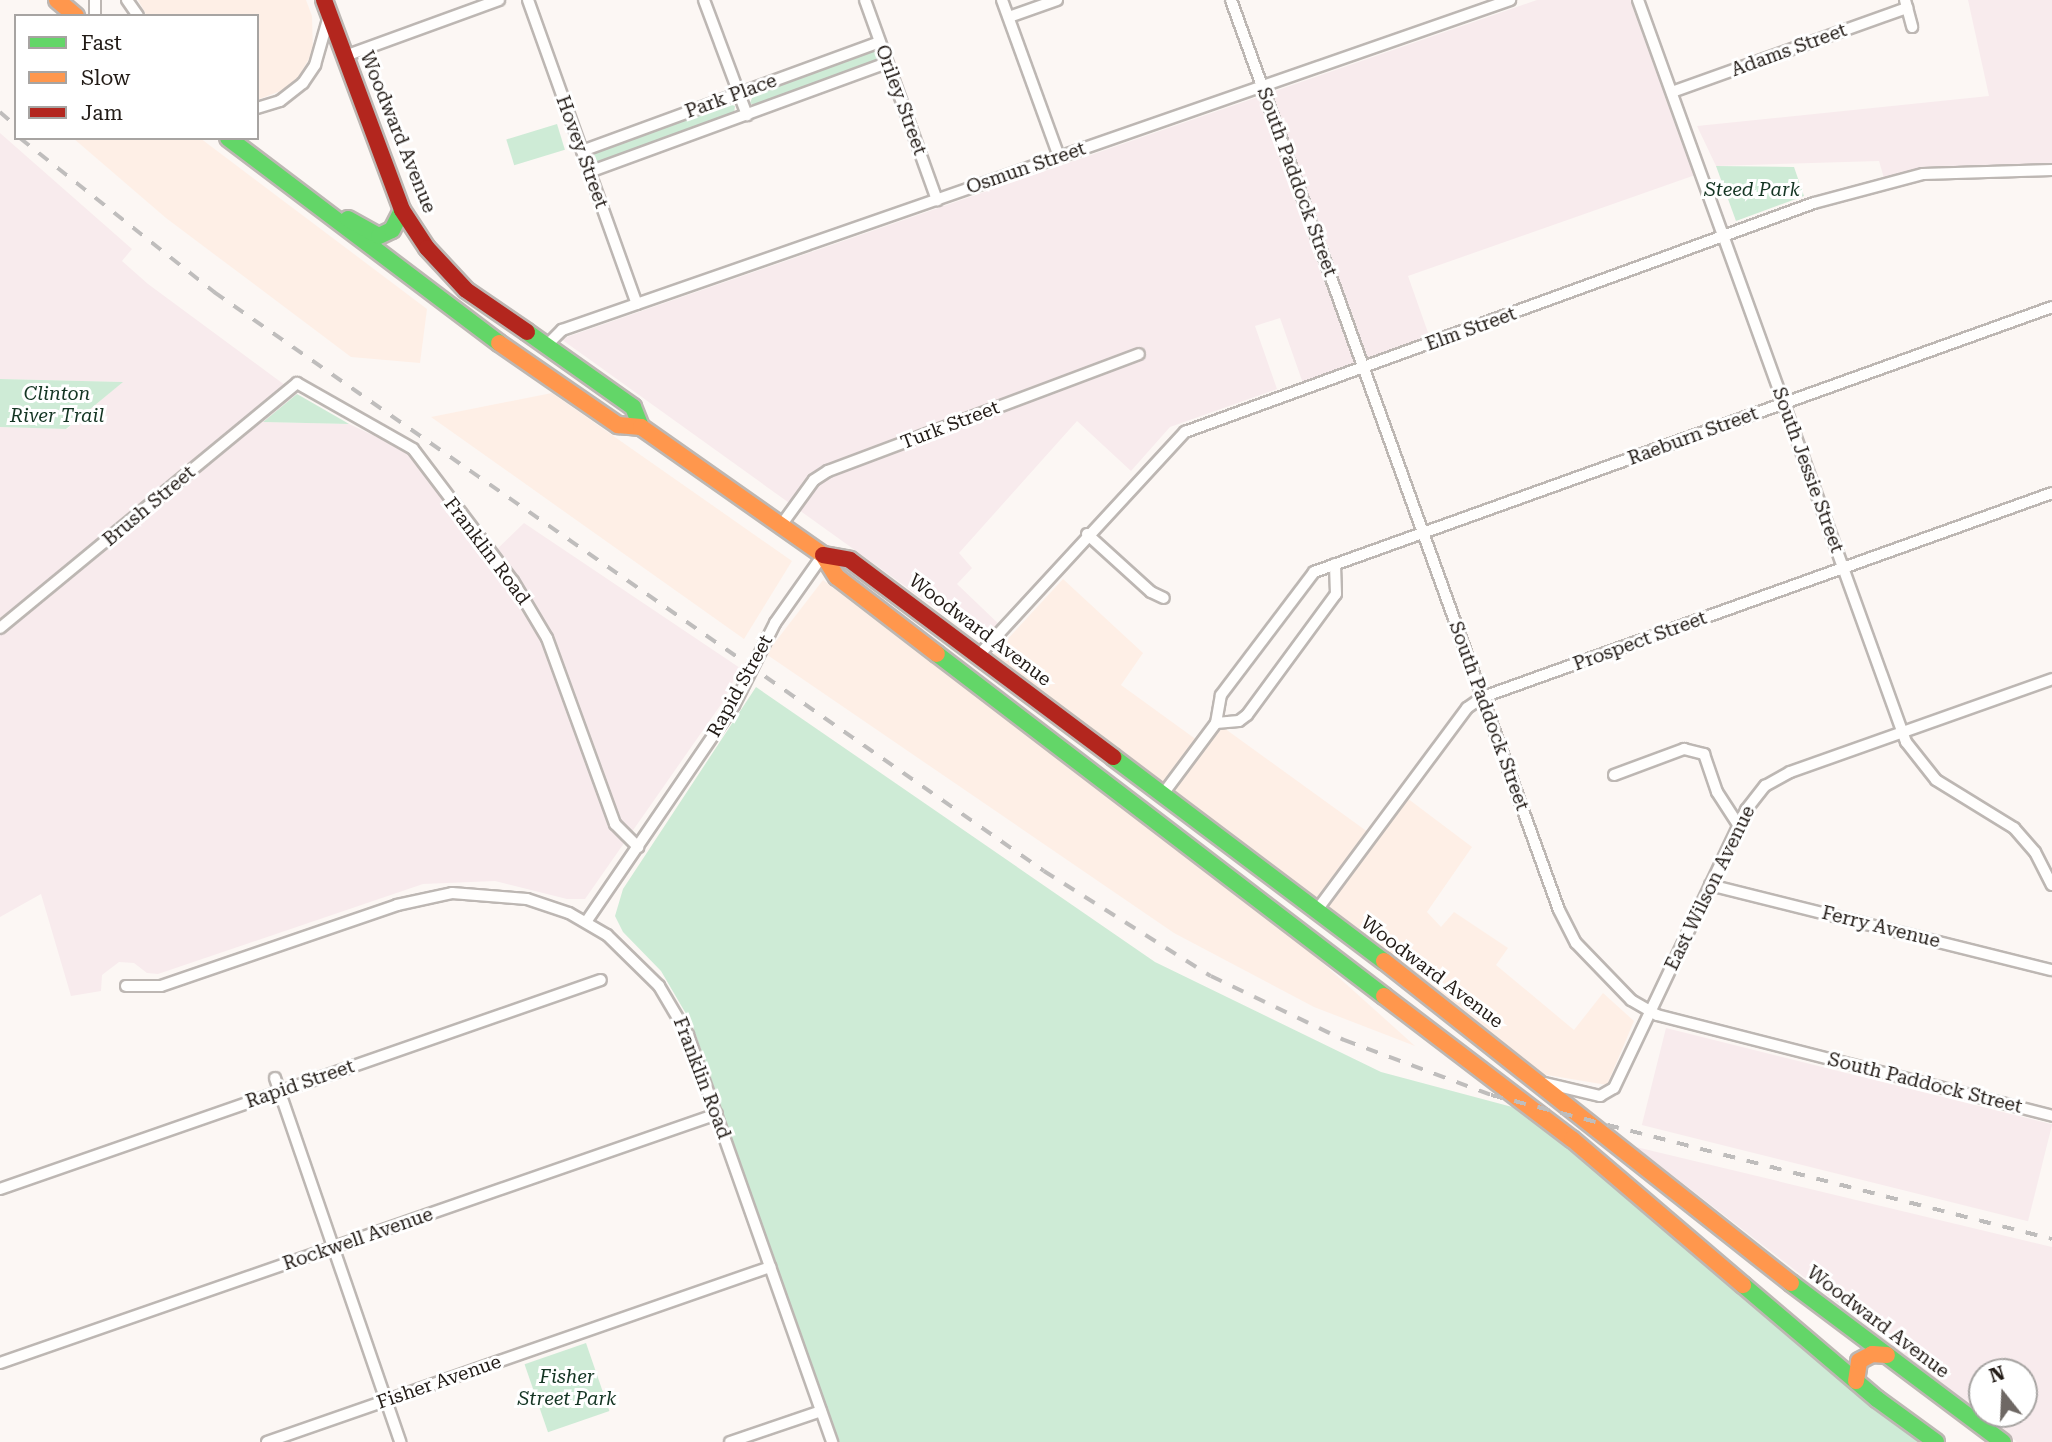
<!DOCTYPE html>
<style>
body{margin:0}
#map{position:relative;width:2052px;height:1442px;overflow:hidden;background:#fcf7f4;font-family:"Roboto Serif",serif}
div>[style]{position:absolute}
.built>*{inset:0;background:#feefe6}
.industrial>*{inset:0;background:#f8ebed;transform-origin:0 0}
.green>*{inset:0;background:#ceebd6;transform-origin:0 0}
.roads{filter:drop-shadow(2px 0 #bdb7b3) drop-shadow(-2px 0 #bdb7b3) drop-shadow(0 2px #bdb7b3) drop-shadow(0 -2px #bdb7b3)}
.street>*{height:10px;margin:-5px;padding:0 5px;transform-origin:5px;border-radius:5px;background:#fffefd}
.fast>*{height:16px;margin:-8px;padding:0 8px;transform-origin:8px;border-radius:8px;background:#63d668}
.slow>*{height:16px;margin:-8px;padding:0 8px;transform-origin:8px;border-radius:8px;background:#ff974d}
.jam>*{height:16px;margin:-8px;padding:0 8px;transform-origin:8px;border-radius:8px;background:#b3261e}
.rail>*{height:3.5px;margin-top:-1.75px;transform-origin:0;background:repeating-linear-gradient(90deg,#bfbdbc 0 12px,transparent 0 24px)}
span{translate:-50% -50%;white-space:nowrap;text-align:center;line-height:1.15;-webkit-text-stroke:6px #fff;paint-order:stroke}
.street-label{font-size:19px;color:#221b16}
.park-label{font-size:19px;color:#143523;font-style:italic}
.legend{position:absolute;left:14px;top:14px;width:245px;height:126px;box-sizing:border-box;background:#fff;border:2px solid #a7a4a2;margin:0;padding:9px 12px;list-style:none;font-size:21px;color:#221b16}
.legend li{display:flex;align-items:center;gap:14px;height:35px}
.legend b{width:35px;border:2px solid #a7a4a2}
.north{position:absolute;left:1968px;top:1358px;width:70px;height:70px;box-sizing:border-box;background:#fff;border:2px solid #a7a4a2;border-radius:50%;rotate:342deg;font-size:19px;font-weight:700;line-height:28px;text-align:center;color:#221b16}
.north::after{content:'';display:block;margin:auto;width:24px;height:32px;background:#6e6864;clip-path:polygon(50% 0,100% 100%,50% 72%,0 100%)}
</style>
<div id="map">
<div class="built">
<i style="clip-path:polygon(138px 0,306px 0,312px 16px,313px 52px,293px 86px,257px 100px,257px 16px,147px 16px)"></i>
<i style="clip-path:polygon(73px 138px,200px 138px,427px 309px,420px 363px,351px 357px,166px 218px)"></i>
<i style="clip-path:polygon(552px 393px,792px 561px,744px 639px,431px 417px)"></i>
<i style="clip-path:polygon(1063px 579px,1143px 653px,1121px 685px,1201px 743px,1224px 728px,1372px 835px,1403px 795px,1472px 847px,1427px 912px,1441px 927px,1454px 912px,1508px 948px,1496px 965px,1574px 1030px,1603px 993px,1634px 1021px,1607px 1085px,1541px 1074px,992px 656px)"></i>
<i style="clip-path:polygon(823px 580px,1306px 948px,1415px 1046px,1314px 1007px,1174px 933px,766px 654px)"></i>
</div>
<div class="industrial">
<i style="clip-path:polygon(1537px 0,1638px 0,1701px 173px,1408px 276px,1432px 344px,1305px 389px,1280px 318px,1255px 326px,1277px 389px,1170px 427px,1131px 471px,1077px 421px,959px 553px,972px 568px,957px 584px,1003px 628px,987px 645px,561px 339px)"></i>
<i style="clip-path:polygon(1968px 0,2052px 0,2052px 171px,1933px 174px,1886px 185px,1879px 161px,1716px 166px,1697px 126px,1989px 96px)"></i>
<i style="clip-path:polygon(0 133px,132px 249px,122px 261px,148px 284px,297px 394px,264px 422px,349px 424px,398px 447px,414px 460px,487px 559px,524px 523px,740px 668px,722px 703px,585px 899px,567px 899px,495px 881px,423px 884px,158px 974px,147px 973px,134px 963px,119px 962px,102px 975px,101px 991px,71px 996px,41px 894px,0 917px,0 427px,67px 429px,122px 382px,0 379px)"></i>
<i style="left:1666px;top:1028px;width:398px;height:100px;rotate:14deg"></i>
<i style="clip-path:polygon(evenodd,1636px 1147px,2052px 1247px,2052px 1442px,2017px 1442px,1636px 1147px,1982px 1372px,2024px 1372px,2024px 1414px,1982px 1414px,1982px 1372px)"></i>
</div>
<div class="green">
<i style="clip-path:polygon(872px 50px,878px 54px,876px 62px,755px 106px,750px 103px,754px 93px)"></i>
<i style="clip-path:polygon(726px 103px,735px 106px,734px 114px,600px 163px,592px 158px,595px 151px)"></i>
<i style="left:557px;top:124px;width:27px;height:53px;rotate:73deg"></i>
<i style="clip-path:polygon(1716px 166px,1794px 167px,1804px 196px,1736px 221px)"></i>
<i style="clip-path:polygon(0 379px,123px 382px,66px 429px,0 427px)"></i>
<i style="clip-path:polygon(297px 394px,344px 421px,349px 424px,263px 422px)"></i>
<i style="clip-path:polygon(756px 687px,1155px 962px,1381px 1072px,1516px 1108px,1944px 1442px,838px 1442px,692px 1024px,661px 971px,623px 932px,615px 916px,623px 889px)"></i>
<i style="left:586px;top:1343px;width:72px;height:65px;rotate:71deg"></i>
</div>
<div class="roads">
<div class="street">
<i style="left:95px;top:0;width:16px;rotate:90deg"></i>
<i style="left:127px;top:0;width:19px;rotate:55deg"></i>
<i style="left:528px;top:0;width:323px;rotate:70.3deg"></i>
<i style="left:704px;top:0;width:123px;rotate:69.5deg"></i>
<i style="left:865px;top:0;width:213px;rotate:70.2deg"></i>
<i style="left:1002px;top:0;width:167px;rotate:70deg"></i>
<i style="left:1231px;top:0;width:967px;rotate:70.18deg"></i>
<i style="left:1559px;top:910px;width:37px;rotate:63deg"></i>
<i style="left:1576px;top:943px;width:79px;rotate:46deg"></i>
<i style="left:1631px;top:1000px;width:30px;rotate:30deg"></i>
<i style="left:1657px;top:1015px;width:408px;rotate:14.3deg"></i>
<i style="left:1638px;top:0;width:789px;rotate:70.14deg"></i>
<i style="left:1906px;top:742px;width:48px;rotate:51.7deg"></i>
<i style="left:1936px;top:780px;width:92px;rotate:31.6deg"></i>
<i style="left:2014px;top:828px;width:32px;rotate:49deg"></i>
<i style="left:2035px;top:852px;width:37px;rotate:63deg"></i>
<i style="left:1905px;top:0;width:28px;rotate:75deg"></i>
<i style="left:1009px;top:17px;width:51px;rotate:-19.5deg"></i>
<i style="left:345px;top:56px;width:164px;rotate:-20deg"></i>
<i style="left:1672px;top:92px;width:250px;rotate:-19.7deg"></i>
<i style="left:257px;top:108px;width:24px;rotate:-17deg"></i>
<i style="left:280px;top:101px;width:29px;rotate:-38deg"></i>
<i style="left:303px;top:83px;width:22px;rotate:-56deg"></i>
<i style="left:315px;top:65px;width:51px;rotate:-74.1deg"></i>
<i style="left:582px;top:151px;width:317px;rotate:-20.1deg"></i>
<i style="left:589px;top:172px;width:317px;rotate:-20.1deg"></i>
<i style="left:548px;top:344px;width:20px;rotate:-45deg"></i>
<i style="left:562px;top:330px;width:1004px;rotate:-19.19deg"></i>
<i style="left:782px;top:524px;width:54px;rotate:-54deg"></i>
<i style="left:814px;top:480px;width:17px;rotate:-33deg"></i>
<i style="left:828px;top:471px;width:332px;rotate:-20.6deg"></i>
<i style="left:1087px;top:534px;width:86px;rotate:42.2deg"></i>
<i style="left:1151px;top:592px;width:14px;rotate:25deg"></i>
<i style="left:0;top:628px;width:385px;rotate:-39.5deg"></i>
<i style="left:297px;top:383px;width:133px;rotate:29.6deg"></i>
<i style="left:413px;top:449px;width:166px;rotate:52.9deg"></i>
<i style="left:513px;top:581px;width:66px;rotate:59.2deg"></i>
<i style="left:547px;top:638px;width:198px;rotate:69.9deg"></i>
<i style="left:615px;top:824px;width:33px;rotate:45deg"></i>
<i style="left:979px;top:655px;width:304px;rotate:-47.3deg"></i>
<i style="left:1185px;top:432px;width:669px;rotate:-20.01deg"></i>
<i style="left:1814px;top:203px;width:113px;rotate:-14.9deg"></i>
<i style="left:1923px;top:174px;width:129px;rotate:-1.8deg"></i>
<i style="left:1216px;top:723px;width:23px;rotate:-5deg"></i>
<i style="left:1239px;top:721px;width:10px;rotate:-37deg"></i>
<i style="left:1247px;top:715px;width:150px;rotate:-53.7deg"></i>
<i style="left:1336px;top:594px;width:30px;rotate:-92deg"></i>
<i style="left:1614px;top:775px;width:75px;rotate:-20.4deg"></i>
<i style="left:1684px;top:749px;width:21px;rotate:14deg"></i>
<i style="left:1704px;top:754px;width:40px;rotate:71.1deg"></i>
<i style="left:1717px;top:792px;width:40px;rotate:57.1deg"></i>
<i style="left:1163px;top:794px;width:89px;rotate:-53.3deg"></i>
<i style="left:1216px;top:723px;width:28px;rotate:-80deg"></i>
<i style="left:1221px;top:695px;width:154px;rotate:-52.9deg"></i>
<i style="left:1314px;top:572px;width:784px;rotate:-19.75deg"></i>
<i style="left:1710px;top:885px;width:352px;rotate:14deg"></i>
<i style="left:1317px;top:910px;width:252px;rotate:-53.4deg"></i>
<i style="left:1467px;top:708px;width:19px;rotate:-35deg"></i>
<i style="left:1483px;top:697px;width:604px;rotate:-19.72deg"></i>
<i style="left:586px;top:922px;width:263px;rotate:-55.7deg"></i>
<i style="left:734px;top:705px;width:92px;rotate:-63.4deg"></i>
<i style="left:775px;top:623px;width:83px;rotate:-54.8deg"></i>
<i style="left:126px;top:986px;width:35px"></i>
<i style="left:161px;top:986px;width:250px;rotate:-18.9deg"></i>
<i style="left:397px;top:905px;width:56px;rotate:-12.3deg"></i>
<i style="left:452px;top:893px;width:75px;rotate:4.6deg"></i>
<i style="left:527px;top:899px;width:44px;rotate:18.4deg"></i>
<i style="left:569px;top:913px;width:44px;rotate:30.1deg"></i>
<i style="left:607px;top:935px;width:73px;rotate:44.4deg"></i>
<i style="left:659px;top:986px;width:57px;rotate:59.4deg"></i>
<i style="left:688px;top:1035px;width:432px;rotate:70.5deg"></i>
<i style="left:275px;top:1078px;width:385px;rotate:71deg"></i>
<i style="left:1545px;top:1083px;width:57px;rotate:13.3deg"></i>
<i style="left:1600px;top:1096px;width:16px;rotate:-30deg"></i>
<i style="left:1614px;top:1088px;width:308px;rotate:-64.6deg"></i>
<i style="left:1746px;top:810px;width:31px;rotate:-52deg"></i>
<i style="left:1765px;top:786px;width:29px;rotate:-29deg"></i>
<i style="left:1790px;top:772px;width:278px;rotate:-19.5deg"></i>
<i style="left:0;top:1189px;width:636px;rotate:-19.18deg"></i>
<i style="left:0;top:1363px;width:759px;rotate:-19.15deg"></i>
<i style="left:267px;top:1442px;width:533px;rotate:-19.18deg"></i>
<i style="left:730px;top:1442px;width:96px;rotate:-18.8deg"></i>
</div>
<div class="fast">
<i style="left:228px;top:138px;width:340px;rotate:37.1deg"></i>
<i style="left:348px;top:219px;width:35px;rotate:29deg"></i>
<i style="left:379px;top:236px;width:14px;rotate:-25deg"></i>
<i style="left:392px;top:230px;width:22px;rotate:-63deg"></i>
<i style="left:527px;top:332px;width:130px;rotate:35.3deg"></i>
<i style="left:633px;top:407px;width:22px;rotate:68deg"></i>
<i style="left:937px;top:654px;width:563px;rotate:37.42deg"></i>
<i style="left:1113px;top:757px;width:339px;rotate:37deg"></i>
<i style="left:1791px;top:1283px;width:265px;rotate:36.9deg"></i>
<i style="left:1743px;top:1285px;width:176px;rotate:40.4deg"></i>
<i style="left:1877px;top:1399px;width:73px;rotate:36.1deg"></i>
</div>
<div class="slow">
<i style="left:57px;top:0;width:25px;rotate:40deg"></i>
<i style="left:499px;top:343px;width:145px;rotate:34.6deg"></i>
<i style="left:618px;top:425px;width:23px;rotate:5deg"></i>
<i style="left:641px;top:427px;width:223px;rotate:35.1deg"></i>
<i style="left:823px;top:555px;width:26px;rotate:58deg"></i>
<i style="left:837px;top:577px;width:126px;rotate:37.6deg"></i>
<i style="left:1384px;top:961px;width:519px;rotate:38.35deg"></i>
<i style="left:1384px;top:996px;width:236px;rotate:37.3deg"></i>
<i style="left:1572px;top:1139px;width:225px;rotate:40.5deg"></i>
<i style="left:1856px;top:1381px;width:20px;rotate:-81deg"></i>
<i style="left:1859px;top:1361px;width:15px;rotate:-28deg"></i>
<i style="left:1872px;top:1354px;width:15px;rotate:4deg"></i>
</div>
<div class="jam">
<i style="left:324px;top:0;width:224px;rotate:69.6deg"></i>
<i style="left:402px;top:210px;width:45px;rotate:56.7deg"></i>
<i style="left:427px;top:248px;width:57px;rotate:47.1deg"></i>
<i style="left:466px;top:290px;width:74px;rotate:34.5deg"></i>
<i style="left:823px;top:555px;width:27px;rotate:10deg"></i>
<i style="left:850px;top:560px;width:329px;rotate:36.8deg"></i>
</div>
</div>
<div class="rail">
<i style="left:0;top:112px;width:21px;rotate:41deg"></i>
<i style="left:20px;top:138px;width:248px;rotate:38.4deg"></i>
<i style="left:214px;top:292px;width:1012px;rotate:34.9deg"></i>
<i style="left:1044px;top:871px;width:197px;rotate:32.2deg"></i>
<i style="left:1211px;top:976px;width:148px;rotate:25.7deg"></i>
<i style="left:1344px;top:1040px;width:157px;rotate:20.5deg"></i>
<i style="left:1491px;top:1095px;width:579px;rotate:14.4deg"></i>
</div>
<div class="street-label">
<span style="left:1789px;top:50px;rotate:-20deg">Adams Street</span>
<span style="left:731px;top:96px;rotate:-20deg">Park Place</span>
<span style="left:901px;top:100px;rotate:70deg">Oriley Street</span>
<span style="left:398px;top:132px;rotate:68deg">Woodward Avenue</span>
<span style="left:582px;top:152px;rotate:70deg">Hovey Street</span>
<span style="left:1026px;top:168px;rotate:-19deg">Osmun Street</span>
<span style="left:1297px;top:182px;rotate:70deg">South Paddock Street</span>
<span style="left:1471px;top:329px;rotate:-20deg">Elm Street</span>
<span style="left:950px;top:425px;rotate:-21deg">Turk Street</span>
<span style="left:1693px;top:436px;rotate:-20deg">Raeburn Street</span>
<span style="left:1808px;top:470px;rotate:70deg">South Jessie Street</span>
<span style="left:149px;top:506px;rotate:-40deg">Brush Street</span>
<span style="left:487px;top:551px;rotate:53deg">Franklin Road</span>
<span style="left:980px;top:630px;rotate:37deg">Woodward Avenue</span>
<span style="left:1640px;top:641px;rotate:-20deg">Prospect Street</span>
<span style="left:740px;top:686px;rotate:-61deg">Rapid Street</span>
<span style="left:1489px;top:716px;rotate:70deg">South Paddock Street</span>
<span style="left:1710px;top:888px;rotate:-64deg">East Wilson Avenue</span>
<span style="left:1881px;top:927px;rotate:14deg">Ferry Avenue</span>
<span style="left:1432px;top:972px;rotate:37deg">Woodward Avenue</span>
<span style="left:702px;top:1078px;rotate:69deg">Franklin Road</span>
<span style="left:1925px;top:1083px;rotate:14deg">South Paddock Street</span>
<span style="left:300px;top:1084px;rotate:-19deg">Rapid Street</span>
<span style="left:358px;top:1239px;rotate:-19deg">Rockwell Avenue</span>
<span style="left:1878px;top:1322px;rotate:37deg">Woodward Avenue</span>
<span style="left:439px;top:1382px;rotate:-19deg">Fisher Avenue</span>
</div>
<div class="park-label">
<span style="left:1752px;top:190px">Steed Park</span>
<span style="left:57px;top:405px">Clinton<br>River Trail</span>
<span style="left:567px;top:1388px">Fisher<br>Street Park</span>
</div>
<ul class="legend">
<li><b style="height:9px;background:#63d668"></b>Fast</li>
<li><b style="height:9px;background:#ff974d"></b>Slow</li>
<li><b style="height:9px;background:#b3261e"></b>Jam</li>
</ul>
<div class="north">N</div>
</div>
